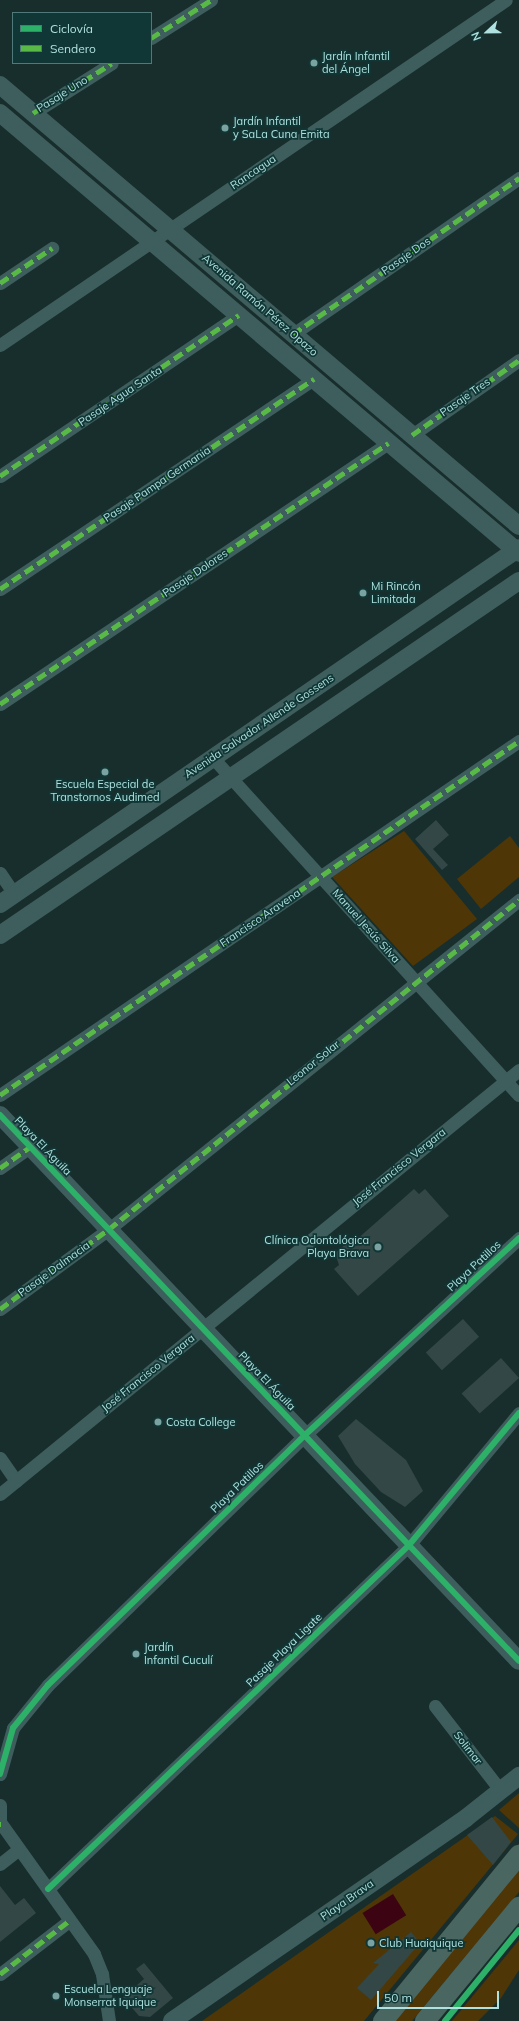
<!DOCTYPE html>
<meta charset="utf-8">
<style>
body{margin:0}
#map{position:relative;width:519px;height:2021px;overflow:hidden;background:#182e2d;font-family:Mulish,sans-serif}
div>[style]{position:absolute}
.green>*{inset:0;background:#4f3606}
.water>*{inset:0;background:#3c0412;transform-origin:0 0}
.building>*{inset:0;background:#324746;transform-origin:0 0}
.street>*{height:13px;margin:-6.5px;padding:0 6.5px;transform-origin:6.5px;border-radius:6.5px;background:#3e5e5d}
.secondary>*{height:18px;margin:-9px;padding:0 9px;transform-origin:9px;border-radius:9px;background:#3e5e5d}
.primary>*{height:20px;margin:-10px;padding:0 10px;transform-origin:10px;border-radius:10px;background:#4a6660}
.quiet>*{height:5px;margin-top:-2.5px;transform-origin:0;background:repeating-linear-gradient(90deg,#58b947 0 10px,transparent 0 15px)}
.cycleway>*{height:6px;margin:-3px;padding:0 3px;transform-origin:3px;border-radius:3px;background:#2db169}
.dots>*{width:11px;height:11px;translate:-50% -50%;box-sizing:border-box;border:2px solid #103635;border-radius:50%}
span{translate:-50% -50%;white-space:nowrap;text-align:center;line-height:1.15;-webkit-text-stroke:3.5px #103635;paint-order:stroke}
.poi-label{font-size:11px;color:#aee1df}
.left{translate:0 -50%;text-align:left}
.right{translate:-100% -50%;text-align:right}
.street-label{font-size:11px;color:#aee1df}
.legend{position:absolute;left:12px;top:12px;width:140px;height:52px;box-sizing:border-box;background:#103635;border:1px solid #4f7a79;margin:0;padding:5px 7px;list-style:none;font-size:12px;color:#aee1df}
.legend li{display:flex;align-items:center;gap:8px;height:20px}
.legend b{width:20px;border:1px solid #4f7a79}
.north{position:absolute;left:467px;top:12px;width:40px;height:40px;-webkit-text-stroke:3px #103635;paint-order:stroke;rotate:248deg;font-size:11px;font-weight:700;line-height:16px;text-align:center;color:#aee1df}
.north::after{content:'';display:block;margin:auto;width:14px;height:18px;background:#aee1df;clip-path:polygon(50% 0,100% 100%,50% 72%,0 100%)}
.scale{position:absolute;left:377px;top:1991px;width:122px;height:18px;box-sizing:border-box;border:2px solid #aee1df;border-top:0;padding-left:5px;font-size:12px;line-height:14px;white-space:nowrap;color:#aee1df;-webkit-text-stroke:3px #103635;paint-order:stroke}
</style>
<div id="map">
<div class="green">
<i style="clip-path:polygon(404px 831px,477px 919px,413px 966px,332px 877px)"></i>
<i style="clip-path:polygon(510px 836px,519px 848px,519px 877px,481px 909px,457px 879px)"></i>
<i style="clip-path:polygon(519px 1793px,519px 1828px,499px 1810px)"></i>
<i style="clip-path:polygon(495px 1816px,518px 1834px,364px 2021px,202px 2021px)"></i>
<i style="clip-path:polygon(519px 1869px,519px 1892px,412px 2021px,393px 2021px)"></i>
<i style="clip-path:polygon(519px 1940px,519px 1970px,501px 1998px,478px 2021px,452px 2021px)"></i>
</div>
<div class="water">
<i style="left:393px;top:1894px;width:25px;height:36px;rotate:58deg"></i>
</div>
<div class="building">
<i style="clip-path:polygon(436px 820px,449px 835px,433px 849px,448px 865px,442px 870px,415px 839px)"></i>
<i style="clip-path:polygon(414px 1189px,419px 1194px,425px 1189px,449px 1216px,358px 1296px,334px 1269px,339px 1265px,335px 1253px,353px 1238px,355px 1241px)"></i>
<i style="left:463px;top:1319px;width:24px;height:50px;rotate:48deg"></i>
<i style="left:501px;top:1358px;width:27px;height:53px;rotate:48deg"></i>
<i style="clip-path:polygon(356px 1419px,406px 1460px,423px 1491px,405px 1507px,381px 1492px,355px 1464px,338px 1436px)"></i>
<i style="clip-path:polygon(492px 1817px,511px 1842px,493px 1865px,467px 1835px)"></i>
<i style="clip-path:polygon(0 1886px,15px 1905px,24px 1898px,36px 1913px,0 1942px)"></i>
<i style="clip-path:polygon(411px 1932px,420px 1943px,371px 2000px,357px 1988px,379px 1964px,373px 1963px)"></i>
<i style="clip-path:polygon(144px 1963px,173px 1998px,150px 2017px,139px 2016px,123px 1997px,144px 1979px,136px 1969px)"></i>
</div>
<div class="street">
<i style="left:151px;top:38px;width:71px;rotate:-32.3deg"></i>
<i style="left:33px;top:113px;width:93px;rotate:-32.3deg"></i>
<i style="left:0;top:283px;width:63px;rotate:-33.9deg"></i>
<i style="left:293px;top:334px;width:275px;rotate:-34.6deg"></i>
<i style="left:0;top:345px;width:612px;rotate:-34.29deg"></i>
<i style="left:412px;top:435px;width:131px;rotate:-35deg"></i>
<i style="left:0;top:476px;width:288px;rotate:-34deg"></i>
<i style="left:0;top:589px;width:378px;rotate:-33.8deg"></i>
<i style="left:0;top:704px;width:468px;rotate:-33.9deg"></i>
<i style="left:213px;top:758px;width:455px;rotate:47.8deg"></i>
<i style="left:0;top:873px;width:25px;rotate:56deg"></i>
<i style="left:0;top:1095px;width:628px;rotate:-34.3deg"></i>
<i style="left:0;top:1168px;width:37px;rotate:-35deg"></i>
<i style="left:0;top:1309px;width:135px;rotate:-36.3deg"></i>
<i style="left:109px;top:1229px;width:526px;rotate:-38.74deg"></i>
<i style="left:0;top:1458px;width:28px;rotate:55deg"></i>
<i style="left:0;top:1494px;width:670px;rotate:-39.25deg"></i>
<i style="left:435px;top:1706px;width:108px;rotate:52.2deg"></i>
<i style="left:0;top:1774px;width:48px;rotate:-74.2deg"></i>
<i style="left:13px;top:1728px;width:55px;rotate:-50.9deg"></i>
<i style="left:48px;top:1685px;width:359px;rotate:-44.2deg"></i>
<i style="left:305px;top:1435px;width:291px;rotate:-42.6deg"></i>
<i style="left:0;top:1805px;width:19px;rotate:90deg"></i>
<i style="left:0;top:1822px;width:162px;rotate:54.5deg"></i>
<i style="left:94px;top:1954px;width:22px;rotate:68deg"></i>
<i style="left:102px;top:1974px;width:48px;rotate:81.5deg"></i>
<i style="left:0;top:1864px;width:24px;rotate:-38deg"></i>
<i style="left:48px;top:1889px;width:499px;rotate:-43.6deg"></i>
<i style="left:409px;top:1545px;width:172px;rotate:-50.2deg"></i>
<i style="left:0;top:1974px;width:88px;rotate:-37.6deg"></i>
</div>
<div class="secondary">
<i style="left:0;top:85px;width:681px;rotate:40.35deg"></i>
<i style="left:0;top:113px;width:680px;rotate:40.29deg"></i>
<i style="left:0;top:904px;width:629px;rotate:-34.45deg"></i>
<i style="left:0;top:935px;width:628px;rotate:-34.3deg"></i>
<i style="left:0;top:1115px;width:753px;rotate:46.45deg"></i>
<i style="left:172px;top:2021px;width:357px;rotate:-34.6deg"></i>
<i style="left:466px;top:1818px;width:68px;rotate:-38.4deg"></i>
</div>
<div class="primary">
<i style="left:383px;top:2021px;width:215px;rotate:-50.7deg"></i>
<i style="left:425px;top:2021px;width:148px;rotate:-50.5deg"></i>
</div>
<div class="quiet">
<i style="left:151px;top:38px;width:71px;rotate:-32.3deg"></i>
<i style="left:33px;top:113px;width:93px;rotate:-32.3deg"></i>
<i style="left:0;top:283px;width:63px;rotate:-33.9deg"></i>
<i style="left:293px;top:334px;width:275px;rotate:-34.6deg"></i>
<i style="left:412px;top:435px;width:131px;rotate:-35deg"></i>
<i style="left:0;top:476px;width:288px;rotate:-34deg"></i>
<i style="left:0;top:589px;width:378px;rotate:-33.8deg"></i>
<i style="left:0;top:704px;width:468px;rotate:-33.9deg"></i>
<i style="left:0;top:1095px;width:628px;rotate:-34.3deg"></i>
<i style="left:0;top:1168px;width:37px;rotate:-35deg"></i>
<i style="left:0;top:1309px;width:135px;rotate:-36.3deg"></i>
<i style="left:109px;top:1229px;width:526px;rotate:-38.74deg"></i>
<i style="left:0;top:1824px;width:1px"></i>
<i style="left:0;top:1974px;width:88px;rotate:-37.6deg"></i>
</div>
<div class="cycleway">
<i style="left:0;top:1115px;width:753px;rotate:46.45deg"></i>
<i style="left:0;top:1774px;width:48px;rotate:-74.2deg"></i>
<i style="left:13px;top:1728px;width:55px;rotate:-50.9deg"></i>
<i style="left:48px;top:1685px;width:359px;rotate:-44.2deg"></i>
<i style="left:305px;top:1435px;width:291px;rotate:-42.6deg"></i>
<i style="left:48px;top:1889px;width:499px;rotate:-43.6deg"></i>
<i style="left:409px;top:1545px;width:172px;rotate:-50.2deg"></i>
<i style="left:445px;top:2021px;width:117px;rotate:-50.9deg"></i>
</div>
<div class="dots">
<i style="left:314px;top:63px;background:#7aa2a1"></i>
<i style="left:225px;top:128px;background:#7aa2a1"></i>
<i style="left:363px;top:593px;background:#7aa2a1"></i>
<i style="left:105px;top:772px;background:#7aa2a1"></i>
<i style="left:378px;top:1247px;background:#7aa2a1"></i>
<i style="left:158px;top:1422px;background:#7aa2a1"></i>
<i style="left:136px;top:1654px;background:#7aa2a1"></i>
<i style="left:371px;top:1943px;background:#7aa2a1"></i>
<i style="left:56px;top:1996px;background:#7aa2a1"></i>
</div>
<div class="poi-label">
<span class="left" style="left:322px;top:63px">Jardín Infantil<br>del Ángel</span>
<span class="left" style="left:233px;top:128px">Jardín Infantil<br>y SaLa Cuna Emita</span>
<span class="left" style="left:371px;top:593px">Mi Rincón<br>Limitada</span>
<span style="left:105px;top:791px">Escuela Especial de<br>Transtornos Audimed</span>
<span class="right" style="left:369px;top:1247px">Clínica Odontológica<br>Playa Brava</span>
<span class="left" style="left:166px;top:1422px">Costa College</span>
<span class="left" style="left:144px;top:1654px">Jardín<br>Infantil Cuculí</span>
<span class="left" style="left:379px;top:1943px">Club Huaiquique</span>
<span class="left" style="left:64px;top:1996px">Escuela Lenguaje<br>Monserrat Iquique</span>
</div>
<div class="street-label">
<span style="left:62px;top:94px;rotate:-32deg">Pasaje Uno</span>
<span style="left:253px;top:172px;rotate:-34deg">Rancagua</span>
<span style="left:406px;top:256px;rotate:-35deg">Pasaje Dos</span>
<span style="left:260px;top:305px;rotate:41deg">Avenida Ramón Pérez Opazo</span>
<span style="left:120px;top:396px;rotate:-34deg">Pasaje Agua Santa</span>
<span style="left:465px;top:397px;rotate:-35deg">Pasaje Tres</span>
<span style="left:157px;top:484px;rotate:-34deg">Pasaje Pampa Germania</span>
<span style="left:195px;top:573px;rotate:-34deg">Pasaje Dolores</span>
<span style="left:259px;top:726px;rotate:-34deg">Avenida Salvador Allende Gossens</span>
<span style="left:260px;top:918px;rotate:-34deg">Francisco Aravena</span>
<span style="left:366px;top:926px;rotate:48deg">Manuel Jesús Silva</span>
<span style="left:313px;top:1063px;rotate:-39deg">Leonor Solar</span>
<span style="left:43px;top:1146px;rotate:46deg">Playa El Águila</span>
<span style="left:399px;top:1167px;rotate:-39deg">José Francisco Vergara</span>
<span style="left:474px;top:1266px;rotate:-43deg">Playa Patillos</span>
<span style="left:54px;top:1269px;rotate:-36deg">Pasaje Dalmacia</span>
<span style="left:148px;top:1373px;rotate:-39deg">José Francisco Vergara</span>
<span style="left:267px;top:1381px;rotate:46deg">Playa El Águila</span>
<span style="left:237px;top:1487px;rotate:-44deg">Playa Patillos</span>
<span style="left:284px;top:1650px;rotate:-44deg">Pasaje Playa Ligate</span>
<span style="left:468px;top:1748px;rotate:52deg">Solimar</span>
<span style="left:347px;top:1900px;rotate:-35deg">Playa Brava</span>
</div>
<ul class="legend">
<li><b style="height:5px;background:#2db169"></b>Ciclovía</li>
<li><b style="height:5px;background:#58b947"></b>Sendero</li>
</ul>
<div class="north">N</div>
<div class="scale">50 m</div>
</div>
